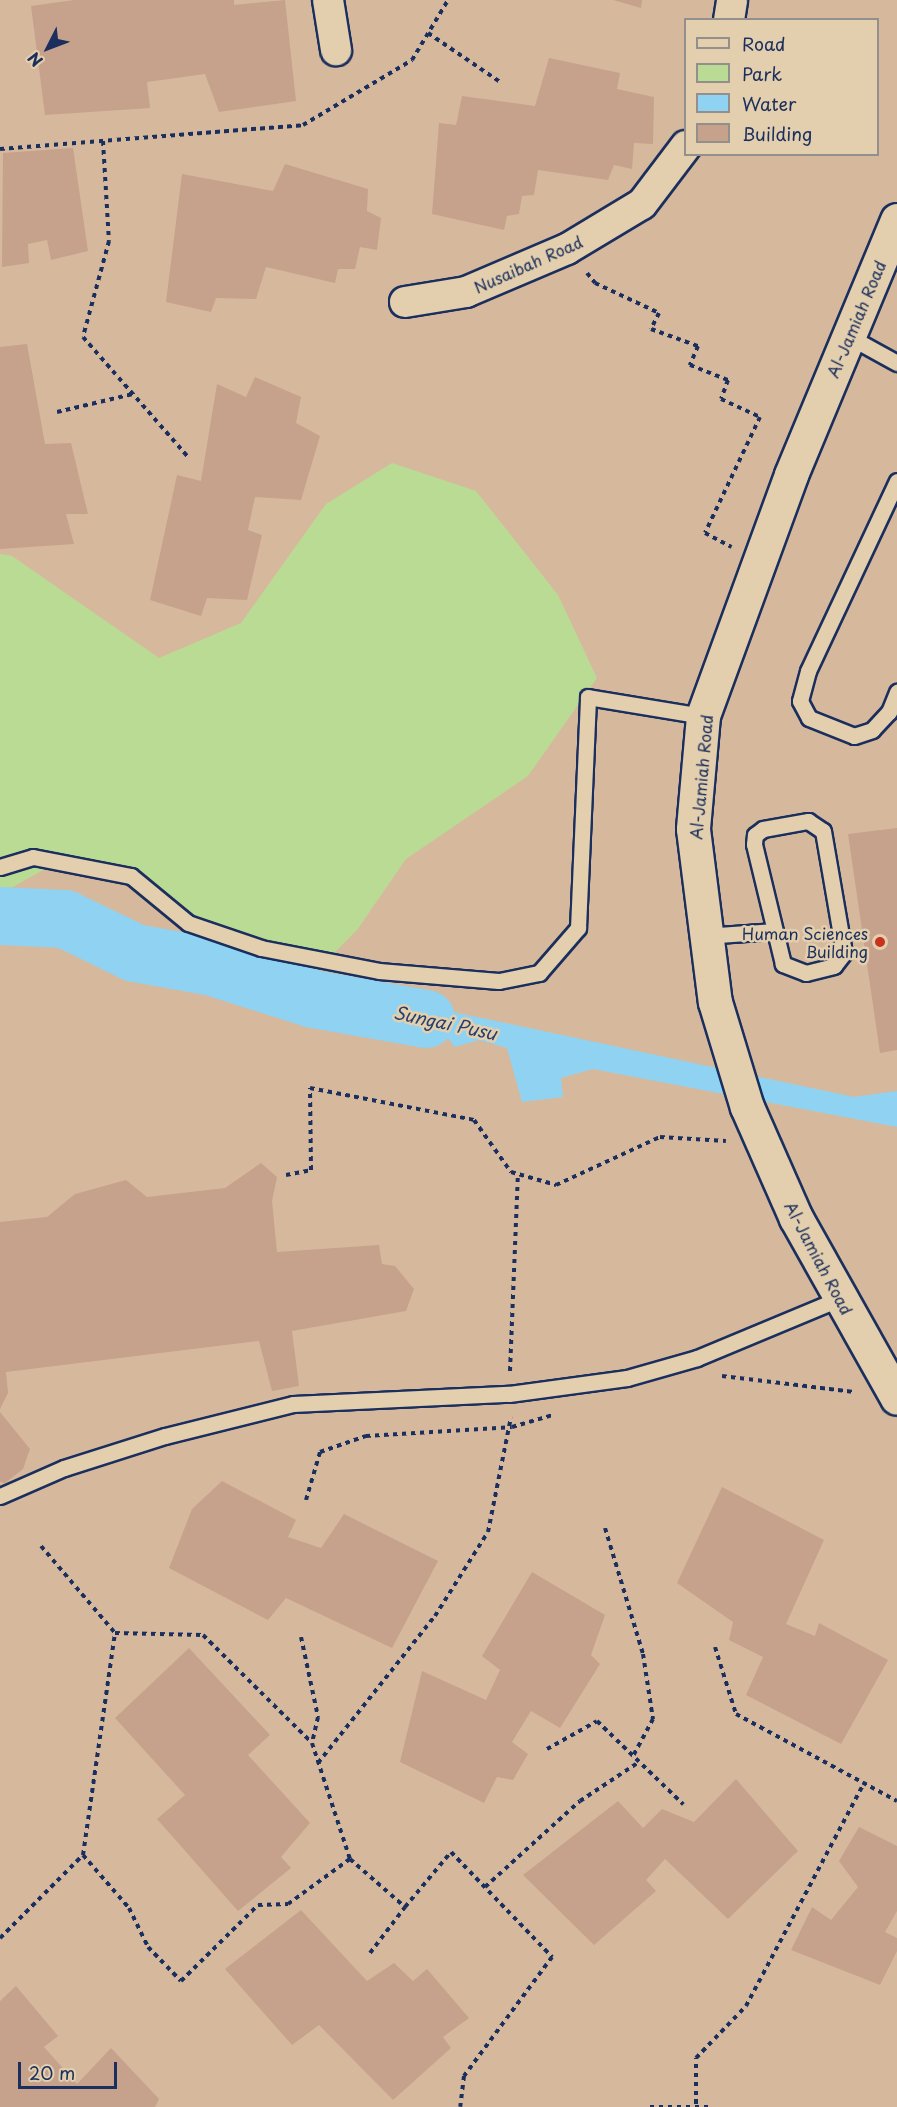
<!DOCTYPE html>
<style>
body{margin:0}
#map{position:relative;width:897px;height:2107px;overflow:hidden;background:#e3c7a5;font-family:"Playpen Sans",sans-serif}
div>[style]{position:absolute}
.built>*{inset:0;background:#d6b99d}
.green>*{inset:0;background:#badb94}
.water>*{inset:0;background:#8fd2f1}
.river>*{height:58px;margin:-29px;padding:0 29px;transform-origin:29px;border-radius:29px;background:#8fd2f1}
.building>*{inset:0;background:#c6a18c}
.path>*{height:4px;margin-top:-2px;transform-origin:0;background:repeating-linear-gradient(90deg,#1b2f5e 0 4.5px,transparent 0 9px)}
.roads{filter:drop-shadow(2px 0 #1b2f5e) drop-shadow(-2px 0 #1b2f5e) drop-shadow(0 2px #1b2f5e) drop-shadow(0 -2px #1b2f5e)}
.service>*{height:15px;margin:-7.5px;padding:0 7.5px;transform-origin:7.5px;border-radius:7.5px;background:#e3cfad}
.minor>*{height:30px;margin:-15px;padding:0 15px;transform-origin:15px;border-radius:15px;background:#e3cfad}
.tertiary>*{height:33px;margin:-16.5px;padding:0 16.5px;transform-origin:16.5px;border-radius:16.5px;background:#e3cfad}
.dots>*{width:16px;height:16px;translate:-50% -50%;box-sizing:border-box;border:3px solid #e3cfad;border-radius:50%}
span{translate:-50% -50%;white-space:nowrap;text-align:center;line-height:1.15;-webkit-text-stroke:5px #e3cfad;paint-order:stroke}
.street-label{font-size:16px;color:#1b2f5e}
.poi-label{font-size:16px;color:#1b2f5e}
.right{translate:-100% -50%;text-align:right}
.water-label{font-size:18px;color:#273f6d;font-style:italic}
.legend{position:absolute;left:684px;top:18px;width:195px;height:138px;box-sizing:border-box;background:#e3cfad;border:2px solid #938f8d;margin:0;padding:8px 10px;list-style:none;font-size:18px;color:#1b2f5e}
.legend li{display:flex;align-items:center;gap:12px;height:30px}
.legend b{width:30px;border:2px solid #938f8d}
.north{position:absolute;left:18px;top:18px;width:60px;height:60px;-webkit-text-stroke:4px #e3cfad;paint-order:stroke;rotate:228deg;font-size:16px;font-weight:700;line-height:24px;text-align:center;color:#1b2f5e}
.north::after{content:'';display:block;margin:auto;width:21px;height:27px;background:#1b2f5e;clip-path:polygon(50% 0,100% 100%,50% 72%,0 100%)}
.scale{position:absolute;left:18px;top:2062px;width:99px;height:27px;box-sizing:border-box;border:3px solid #1b2f5e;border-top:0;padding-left:8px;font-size:18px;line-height:21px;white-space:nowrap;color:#1b2f5e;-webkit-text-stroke:4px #e3cfad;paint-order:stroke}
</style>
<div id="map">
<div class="built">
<i style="clip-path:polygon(evenodd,0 0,897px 0,897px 2107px,0 2107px,0 0,686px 20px,878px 20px,878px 154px,686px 154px,686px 20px)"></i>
</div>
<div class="green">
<i style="clip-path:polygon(392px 463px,476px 491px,558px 595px,597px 678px,528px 776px,406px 859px,357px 930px,311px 976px,236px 949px,138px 869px,65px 858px,0 894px,0 554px,12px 556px,159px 658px,241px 623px,326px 504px)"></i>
</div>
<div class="water">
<i style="clip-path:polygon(345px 989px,854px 1097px,897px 1091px,897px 1127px,593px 1069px,561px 1078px,563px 1097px,522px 1102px,507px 1048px,479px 1040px,455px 1047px,435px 1023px,349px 1015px)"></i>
</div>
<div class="river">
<i style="left:0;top:916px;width:65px;rotate:2.6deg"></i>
<i style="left:65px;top:919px;width:78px;rotate:25.9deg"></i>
<i style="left:135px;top:953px;width:79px;rotate:10.2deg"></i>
<i style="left:213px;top:967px;width:105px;rotate:17.7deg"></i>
<i style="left:313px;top:999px;width:115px;rotate:10deg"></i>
</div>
<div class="building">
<i style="clip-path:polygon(74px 0,234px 0,234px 5px,285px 0,296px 101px,219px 112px,205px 74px,147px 82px,150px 108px,45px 115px,31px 6px)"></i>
<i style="clip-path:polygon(613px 0,642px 0,641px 8px)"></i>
<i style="clip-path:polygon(549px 58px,620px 73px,617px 89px,654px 97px,653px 144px,634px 143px,632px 169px,614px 165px,608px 180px,538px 170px,534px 195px,522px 196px,519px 214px,507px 216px,504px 230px,432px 214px,439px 123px,456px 125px,462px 96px,535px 106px)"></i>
<i style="clip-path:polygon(73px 148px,88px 251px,51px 260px,47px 240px,28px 244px,29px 263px,2px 267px,3px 153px)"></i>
<i style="clip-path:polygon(285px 164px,368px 189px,367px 211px,381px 218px,377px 250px,360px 247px,355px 269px,338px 269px,335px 283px,266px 267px,256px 299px,216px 298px,211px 312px,166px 302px,182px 174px,273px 191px)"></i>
<i style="clip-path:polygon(27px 344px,45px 444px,71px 443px,88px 514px,66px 514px,74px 544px,0 549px,0 347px)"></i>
<i style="clip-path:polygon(255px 377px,301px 397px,296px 423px,320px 436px,301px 500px,255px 497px,248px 530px,262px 535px,247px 600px,207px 598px,201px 616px,150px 600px,177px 475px,201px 481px,217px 384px,246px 397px)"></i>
<i style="clip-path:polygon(897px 828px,897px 1050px,880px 1053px,848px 834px)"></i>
<i style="clip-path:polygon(261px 1163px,277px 1177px,272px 1201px,277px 1252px,379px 1245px,382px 1264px,395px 1266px,414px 1289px,406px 1311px,292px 1331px,299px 1386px,272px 1391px,259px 1341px,6px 1372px,8px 1393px,0 1409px,0 1222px,47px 1217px,75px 1194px,126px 1180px,147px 1197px,225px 1188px)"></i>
<i style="clip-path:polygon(0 1412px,30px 1449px,23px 1469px,5px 1483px,0 1482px)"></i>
<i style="clip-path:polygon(222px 1481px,296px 1520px,288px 1537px,321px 1548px,344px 1514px,438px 1561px,392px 1648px,286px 1598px,268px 1620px,169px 1568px,192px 1509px)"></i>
<i style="clip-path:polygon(722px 1487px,824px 1540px,786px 1624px,815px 1636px,819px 1623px,888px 1660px,841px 1744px,746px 1695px,763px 1657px,729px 1640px,733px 1622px,677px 1583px)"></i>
<i style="clip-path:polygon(532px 1572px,605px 1615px,591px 1655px,600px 1664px,560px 1728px,531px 1711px,512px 1742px,528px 1754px,513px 1780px,497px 1777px,484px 1803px,400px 1762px,422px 1671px,486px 1700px,500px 1670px,482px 1656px)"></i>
<i style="clip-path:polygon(189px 1648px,270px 1735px,248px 1755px,310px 1823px,281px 1857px,291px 1868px,238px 1911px,157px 1819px,185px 1795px,115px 1718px)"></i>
<i style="clip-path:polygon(736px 1779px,798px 1851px,728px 1919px,665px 1859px,646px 1880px,656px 1891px,594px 1945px,523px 1875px,618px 1801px,643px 1828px,662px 1809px,694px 1822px)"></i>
<i style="clip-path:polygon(859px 1827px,897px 1846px,897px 1911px,885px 1932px,897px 1938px,897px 1951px,880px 1985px,791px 1950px,812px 1907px,831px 1920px,858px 1887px,839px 1861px)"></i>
<i style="clip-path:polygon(301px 1910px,367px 1981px,394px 1963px,413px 1981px,427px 1969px,469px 2018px,443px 2037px,451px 2048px,393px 2100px,319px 2025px,292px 2045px,225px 1969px)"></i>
<i style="clip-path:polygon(16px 1986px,58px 2036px,44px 2047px,77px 2084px,111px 2048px,159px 2099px,155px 2107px,0 2107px,0 2001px)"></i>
</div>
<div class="path">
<i style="left:428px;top:33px;width:87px;rotate:34.2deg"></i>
<i style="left:103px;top:141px;width:100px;rotate:86.6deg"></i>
<i style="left:109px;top:241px;width:99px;rotate:105.2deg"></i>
<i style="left:83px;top:337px;width:159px;rotate:48.8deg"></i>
<i style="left:0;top:149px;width:304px;rotate:-4.5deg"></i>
<i style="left:303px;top:125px;width:127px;rotate:-30.8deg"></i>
<i style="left:412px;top:60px;width:70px;rotate:-59deg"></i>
<i style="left:587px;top:273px;width:13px;rotate:51deg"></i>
<i style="left:595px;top:283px;width:71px;rotate:25.1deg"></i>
<i style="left:659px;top:313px;width:18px;rotate:117deg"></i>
<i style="left:651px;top:329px;width:50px;rotate:19.9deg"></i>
<i style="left:698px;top:346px;width:21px;rotate:113deg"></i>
<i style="left:690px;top:365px;width:41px;rotate:21.5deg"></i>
<i style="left:728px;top:380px;width:20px;rotate:110deg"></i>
<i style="left:721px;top:399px;width:43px;rotate:24.8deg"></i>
<i style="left:760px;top:417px;width:128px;rotate:115.4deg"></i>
<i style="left:705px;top:533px;width:30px;rotate:28deg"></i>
<i style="left:57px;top:412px;width:78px;rotate:-13.3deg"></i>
<i style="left:286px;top:1175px;width:25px;rotate:-11deg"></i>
<i style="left:311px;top:1170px;width:82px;rotate:-90.7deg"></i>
<i style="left:310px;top:1088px;width:167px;rotate:11deg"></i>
<i style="left:474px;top:1120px;width:64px;rotate:54.6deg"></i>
<i style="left:511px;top:1172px;width:47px;rotate:16.1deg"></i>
<i style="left:556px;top:1185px;width:115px;rotate:-24.8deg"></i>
<i style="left:660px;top:1137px;width:66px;rotate:3.5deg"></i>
<i style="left:510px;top:1371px;width:197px;rotate:-87.7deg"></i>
<i style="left:722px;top:1376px;width:133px;rotate:6.9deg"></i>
<i style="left:306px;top:1500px;width:50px;rotate:-73.7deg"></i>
<i style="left:320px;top:1452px;width:49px;rotate:-19.2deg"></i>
<i style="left:366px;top:1436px;width:146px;rotate:-3.5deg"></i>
<i style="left:512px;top:1427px;width:43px;rotate:-16.3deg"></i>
<i style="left:605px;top:1528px;width:132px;rotate:73.2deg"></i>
<i style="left:643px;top:1654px;width:66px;rotate:81.3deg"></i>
<i style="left:653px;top:1719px;width:42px;rotate:118.4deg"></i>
<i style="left:41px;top:1546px;width:114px;rotate:49.6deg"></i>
<i style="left:115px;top:1633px;width:88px;rotate:1.3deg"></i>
<i style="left:203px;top:1635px;width:153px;rotate:44.7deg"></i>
<i style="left:312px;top:1743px;width:122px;rotate:71.9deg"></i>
<i style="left:301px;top:1637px;width:82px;rotate:78deg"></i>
<i style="left:318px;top:1717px;width:26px;rotate:103deg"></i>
<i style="left:715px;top:1647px;width:70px;rotate:72.6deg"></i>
<i style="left:736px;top:1714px;width:183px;rotate:28.4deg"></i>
<i style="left:547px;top:1749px;width:57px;rotate:-29.2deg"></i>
<i style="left:597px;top:1721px;width:120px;rotate:44deg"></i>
<i style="left:318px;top:1763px;width:188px;rotate:-51.5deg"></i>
<i style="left:435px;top:1616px;width:99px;rotate:-57.8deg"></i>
<i style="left:488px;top:1532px;width:117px;rotate:-78.7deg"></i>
<i style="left:83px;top:1855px;width:224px;rotate:-81.8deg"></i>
<i style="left:485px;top:1887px;width:128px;rotate:-42.2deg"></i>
<i style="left:580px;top:1801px;width:71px;rotate:-33.5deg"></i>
<i style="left:0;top:1938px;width:117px;rotate:-45deg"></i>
<i style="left:83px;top:1855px;width:70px;rotate:49deg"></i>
<i style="left:129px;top:1908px;width:43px;rotate:64deg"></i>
<i style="left:148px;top:1947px;width:47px;rotate:45.9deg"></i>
<i style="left:181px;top:1981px;width:108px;rotate:-44.6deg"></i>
<i style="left:258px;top:1905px;width:30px;rotate:-2deg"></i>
<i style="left:288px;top:1904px;width:77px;rotate:-36deg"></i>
<i style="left:350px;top:1859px;width:73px;rotate:41.1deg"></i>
<i style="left:405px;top:1907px;width:72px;rotate:-50.1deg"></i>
<i style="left:451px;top:1852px;width:146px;rotate:46.1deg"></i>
<i style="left:552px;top:1957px;width:148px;rotate:126.5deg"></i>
<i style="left:464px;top:2076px;width:31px;rotate:97deg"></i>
<i style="left:370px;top:1953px;width:58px;rotate:-52.7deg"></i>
<i style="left:696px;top:2104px;width:46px;rotate:-90deg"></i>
<i style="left:696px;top:2058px;width:72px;rotate:-46.1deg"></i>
<i style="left:746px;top:2006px;width:252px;rotate:-62.1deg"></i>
<i style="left:650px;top:2107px;width:61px"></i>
</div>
<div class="roads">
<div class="service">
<i style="left:848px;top:336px;width:56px;rotate:28.9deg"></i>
<i style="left:897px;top:481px;width:210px;rotate:115.1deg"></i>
<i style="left:808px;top:671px;width:31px;rotate:105deg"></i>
<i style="left:800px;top:701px;width:19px;rotate:62deg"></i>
<i style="left:809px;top:718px;width:48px;rotate:21.8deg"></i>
<i style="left:854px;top:736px;width:19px;rotate:-18deg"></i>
<i style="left:872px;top:730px;width:25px;rotate:-47deg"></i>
<i style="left:889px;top:712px;width:22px;rotate:-68deg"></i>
<i style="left:808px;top:821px;width:18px;rotate:34deg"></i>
<i style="left:823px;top:831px;width:124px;rotate:80.2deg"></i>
<i style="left:844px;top:953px;width:16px;rotate:128deg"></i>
<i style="left:834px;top:966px;width:29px;rotate:166deg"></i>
<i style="left:806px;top:973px;width:25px;rotate:-159deg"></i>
<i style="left:783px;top:964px;width:123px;rotate:-103.6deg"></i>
<i style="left:754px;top:844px;width:9px;rotate:-84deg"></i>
<i style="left:755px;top:835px;width:10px;rotate:-37deg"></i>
<i style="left:763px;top:829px;width:46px;rotate:-10.1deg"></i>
<i style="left:0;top:867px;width:34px;rotate:-17deg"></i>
<i style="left:33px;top:857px;width:100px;rotate:11deg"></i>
<i style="left:131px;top:876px;width:74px;rotate:39.5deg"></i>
<i style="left:188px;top:923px;width:77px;rotate:18.9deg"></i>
<i style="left:261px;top:948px;width:120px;rotate:11deg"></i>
<i style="left:379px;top:971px;width:120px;rotate:4.8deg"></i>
<i style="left:499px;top:981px;width:41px;rotate:-11.3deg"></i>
<i style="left:539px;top:973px;width:60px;rotate:-49.1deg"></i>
<i style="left:578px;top:928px;width:231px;rotate:-87.5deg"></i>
<i style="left:588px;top:697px;width:117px;rotate:9.4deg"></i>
<i style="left:704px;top:936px;width:71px;rotate:-4deg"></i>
<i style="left:0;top:1496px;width:70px;rotate:-23.6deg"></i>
<i style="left:64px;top:1468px;width:106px;rotate:-17.6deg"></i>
<i style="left:165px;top:1436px;width:132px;rotate:-14deg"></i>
<i style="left:293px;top:1404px;width:216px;rotate:-2.7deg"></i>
<i style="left:509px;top:1394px;width:119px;rotate:-7.7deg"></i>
<i style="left:627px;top:1378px;width:73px;rotate:-15.9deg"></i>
<i style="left:697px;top:1358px;width:154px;rotate:-22.6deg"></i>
</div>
<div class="minor">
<i style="left:328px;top:0;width:51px;rotate:80.9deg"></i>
<i style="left:729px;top:20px;width:20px;rotate:-81deg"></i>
<i style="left:405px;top:302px;width:62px;rotate:-9.3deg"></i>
<i style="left:466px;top:292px;width:110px;rotate:-23.1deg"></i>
<i style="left:567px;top:249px;width:87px;rotate:-31deg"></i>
<i style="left:642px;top:204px;width:73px;rotate:-52.8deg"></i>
</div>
<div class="tertiary">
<i style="left:897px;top:220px;width:276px;rotate:112.6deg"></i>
<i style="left:791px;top:475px;width:257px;rotate:110.1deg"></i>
<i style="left:703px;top:716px;width:113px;rotate:95.1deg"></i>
<i style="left:693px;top:829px;width:174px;rotate:82.8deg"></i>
<i style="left:715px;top:1002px;width:110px;rotate:73.1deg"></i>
<i style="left:747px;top:1107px;width:121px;rotate:66.2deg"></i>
<i style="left:796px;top:1218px;width:206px;rotate:60.7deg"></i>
</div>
</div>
<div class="dots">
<i style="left:880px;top:942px;background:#c8321e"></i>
</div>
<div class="street-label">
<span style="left:528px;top:264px;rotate:-24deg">Nusaibah Road</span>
<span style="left:856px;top:319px;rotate:-67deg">Al-Jamiah Road</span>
<span style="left:701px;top:777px;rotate:-85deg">Al-Jamiah Road</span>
<span style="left:819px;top:1258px;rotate:62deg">Al-Jamiah Road</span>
</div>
<div class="poi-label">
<span class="right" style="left:868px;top:942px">Human Sciences<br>Building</span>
</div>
<div class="water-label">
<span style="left:445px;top:1023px;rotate:12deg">Sungai Pusu</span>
</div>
<ul class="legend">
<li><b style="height:8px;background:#e3cfad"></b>Road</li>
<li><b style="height:16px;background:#badb94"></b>Park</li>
<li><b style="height:16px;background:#8fd2f1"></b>Water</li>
<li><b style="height:16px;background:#c6a18c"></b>Building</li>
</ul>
<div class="north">N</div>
<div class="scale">20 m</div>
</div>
